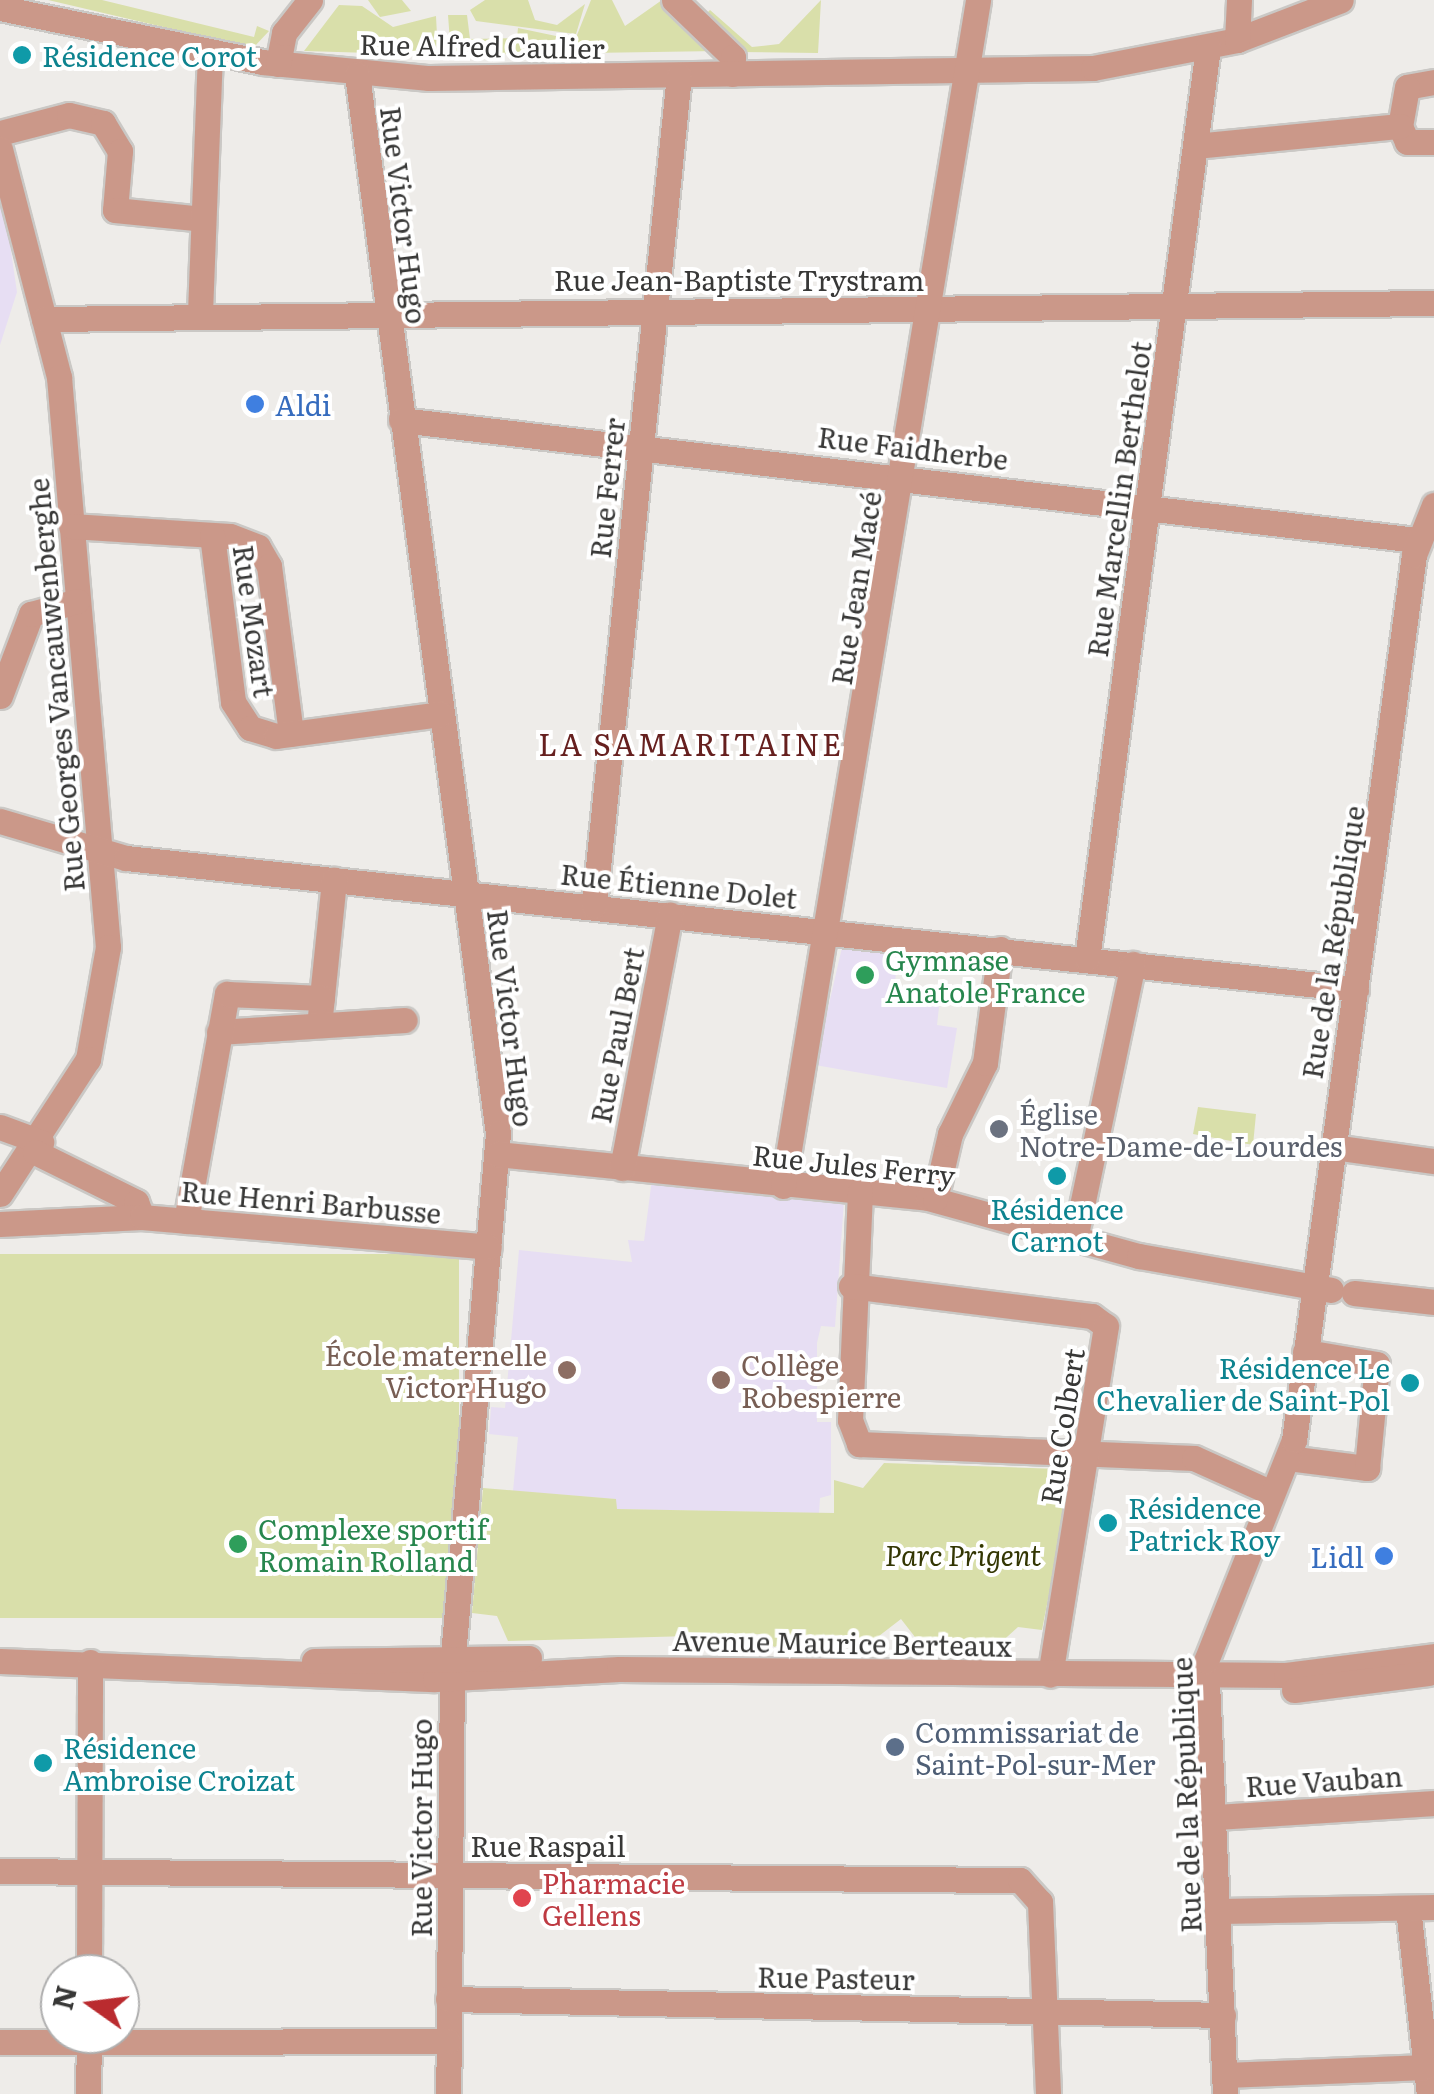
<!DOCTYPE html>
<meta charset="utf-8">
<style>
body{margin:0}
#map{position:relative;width:1434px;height:2094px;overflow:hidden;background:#eeece9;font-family:Literata,serif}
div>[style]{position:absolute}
.industrial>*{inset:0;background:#e7def3}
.green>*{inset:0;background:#d9dfaa;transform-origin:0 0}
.roads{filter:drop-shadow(2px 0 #cac8c5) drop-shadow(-2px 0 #cac8c5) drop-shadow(0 2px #cac8c5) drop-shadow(0 -2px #cac8c5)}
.minor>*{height:25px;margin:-12.5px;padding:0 12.5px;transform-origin:12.5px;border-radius:12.5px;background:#cb9889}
.dots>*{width:28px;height:28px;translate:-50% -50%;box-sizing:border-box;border:5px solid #fff;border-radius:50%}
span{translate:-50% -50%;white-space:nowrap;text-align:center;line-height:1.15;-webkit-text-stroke:8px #fff;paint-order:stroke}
.street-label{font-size:28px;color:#383837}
.culture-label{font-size:28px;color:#0d838f}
.left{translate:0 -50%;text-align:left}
.right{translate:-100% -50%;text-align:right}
.shop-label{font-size:28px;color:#366cbe}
.leisure-label{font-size:28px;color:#27864d}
.worship-label{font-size:28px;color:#5b616d}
.education-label{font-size:28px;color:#785e54}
.park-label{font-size:28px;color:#333603;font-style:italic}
.service-label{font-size:28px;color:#4e5e75}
.health-label{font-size:28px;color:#be3a42}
.neighbourhood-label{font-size:30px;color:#66201f;letter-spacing:2.5px}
.north{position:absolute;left:40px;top:1954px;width:100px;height:100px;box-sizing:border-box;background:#fff;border:2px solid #afafaf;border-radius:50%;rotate:284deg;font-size:28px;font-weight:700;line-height:40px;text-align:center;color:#383837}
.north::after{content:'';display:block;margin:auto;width:35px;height:45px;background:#ba2b2f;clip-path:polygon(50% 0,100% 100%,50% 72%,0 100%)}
</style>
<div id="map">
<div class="industrial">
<i style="clip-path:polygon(0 177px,17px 292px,0 345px)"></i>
<i style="clip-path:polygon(843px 943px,898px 953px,894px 992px,940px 998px,937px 1025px,957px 1028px,947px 1088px,815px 1065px)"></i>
<i style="clip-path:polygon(652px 1179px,844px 1201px,835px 1327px,821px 1326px,817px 1343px,817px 1422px,831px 1422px,831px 1495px,820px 1498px,819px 1513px,616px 1509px,615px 1499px,513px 1491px,518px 1437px,489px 1434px,491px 1407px,505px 1408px,519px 1250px,632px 1262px,628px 1240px,644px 1241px)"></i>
</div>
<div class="green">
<i style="clip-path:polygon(48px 0,102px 0,254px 37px,257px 26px,269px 31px,253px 48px)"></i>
<i style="clip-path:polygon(368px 0,402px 0,411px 11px,380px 17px)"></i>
<i style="clip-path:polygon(485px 0,528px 0,535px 20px,557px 25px,585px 4px,576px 34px,476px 21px,470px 10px)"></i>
<i style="clip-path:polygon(591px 0,612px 0,625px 26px,662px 0,718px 51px,451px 55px,448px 15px,467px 15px,470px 39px,517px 38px,518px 28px,575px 40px)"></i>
<i style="clip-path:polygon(821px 0,818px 53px,738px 52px,702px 18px,710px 10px,752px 47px,779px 44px)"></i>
<i style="clip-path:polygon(339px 5px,362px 6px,393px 27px,436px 16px,438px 55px,304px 51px)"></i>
<i style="clip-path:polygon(1198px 1107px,1256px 1114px,1253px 1145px,1193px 1134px)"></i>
<i style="left:0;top:1254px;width:459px;height:364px"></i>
<i style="clip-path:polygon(884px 1463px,1059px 1469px,1069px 1491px,1042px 1630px,1018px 1627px,997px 1646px,922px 1646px,901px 1619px,866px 1646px,843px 1636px,827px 1648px,811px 1634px,774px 1647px,763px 1634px,508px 1641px,497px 1616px,472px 1613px,483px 1488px,616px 1499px,617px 1509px,834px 1513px,834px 1480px,863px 1488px)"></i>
</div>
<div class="roads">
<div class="minor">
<i style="left:674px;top:0;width:82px;rotate:44deg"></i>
<i style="left:733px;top:57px;width:17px;rotate:93deg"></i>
<i style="left:0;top:8px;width:268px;rotate:11.6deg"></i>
<i style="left:262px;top:62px;width:168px;rotate:5.5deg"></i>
<i style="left:429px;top:78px;width:664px;rotate:-0.86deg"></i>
<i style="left:1093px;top:68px;width:147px;rotate:-11deg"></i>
<i style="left:1237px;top:40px;width:111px;rotate:-21deg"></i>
<i style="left:1237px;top:40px;width:40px;rotate:-87.1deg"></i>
<i style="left:278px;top:64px;width:32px;rotate:-79deg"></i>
<i style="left:284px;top:33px;width:42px;rotate:-51.8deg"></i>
<i style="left:357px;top:74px;width:1068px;rotate:82.42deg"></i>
<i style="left:498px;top:1133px;width:536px;rotate:94.92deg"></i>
<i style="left:452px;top:1667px;width:427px;rotate:90.5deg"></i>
<i style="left:1434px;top:82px;width:27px;rotate:170deg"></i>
<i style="left:1407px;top:87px;width:40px;rotate:100deg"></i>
<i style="left:1400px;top:126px;width:17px;rotate:66deg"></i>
<i style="left:1407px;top:142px;width:27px"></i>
<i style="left:0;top:133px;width:71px;rotate:-14.6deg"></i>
<i style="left:69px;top:115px;width:35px;rotate:13deg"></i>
<i style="left:103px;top:123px;width:33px;rotate:59deg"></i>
<i style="left:120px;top:151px;width:59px;rotate:94.8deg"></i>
<i style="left:115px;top:210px;width:88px;rotate:5.8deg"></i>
<i style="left:1195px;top:146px;width:206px;rotate:-5.6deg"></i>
<i style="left:0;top:149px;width:236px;rotate:75.5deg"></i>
<i style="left:59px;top:377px;width:572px;rotate:85.09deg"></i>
<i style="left:108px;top:947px;width:114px;rotate:100.1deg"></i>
<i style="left:88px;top:1059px;width:161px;rotate:123.1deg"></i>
<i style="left:200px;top:313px;width:261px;rotate:-87.8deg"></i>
<i style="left:44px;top:319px;width:1390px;rotate:-0.66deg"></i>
<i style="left:401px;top:420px;width:1023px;rotate:6.74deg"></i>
<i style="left:71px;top:526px;width:159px;rotate:3.6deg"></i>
<i style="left:230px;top:536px;width:30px;rotate:21deg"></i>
<i style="left:258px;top:547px;width:22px;rotate:60deg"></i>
<i style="left:269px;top:566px;width:169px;rotate:82.5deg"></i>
<i style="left:212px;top:535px;width:168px;rotate:82.8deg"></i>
<i style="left:233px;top:702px;width:31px;rotate:57deg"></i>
<i style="left:250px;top:728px;width:27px;rotate:17deg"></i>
<i style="left:276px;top:736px;width:166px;rotate:-7.6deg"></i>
<i style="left:0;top:696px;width:88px;rotate:-69.3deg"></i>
<i style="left:31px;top:614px;width:48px;rotate:-15.8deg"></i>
<i style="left:0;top:821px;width:131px;rotate:16.4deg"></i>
<i style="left:126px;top:858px;width:1237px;rotate:6.08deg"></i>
<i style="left:594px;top:906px;width:835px;rotate:-84.16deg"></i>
<i style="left:1087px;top:959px;width:920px;rotate:-82.44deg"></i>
<i style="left:320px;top:1016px;width:137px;rotate:-84.1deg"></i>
<i style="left:219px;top:1032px;width:186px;rotate:-3.7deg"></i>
<i style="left:0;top:1127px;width:44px;rotate:20.1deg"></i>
<i style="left:1334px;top:1147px;width:101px;rotate:8deg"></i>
<i style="left:35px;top:1152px;width:113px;rotate:26.3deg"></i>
<i style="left:136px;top:1202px;width:16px;rotate:68deg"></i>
<i style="left:497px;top:1154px;width:433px;rotate:5.8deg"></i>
<i style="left:928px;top:1198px;width:219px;rotate:15.4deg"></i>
<i style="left:1139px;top:1256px;width:195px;rotate:10deg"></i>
<i style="left:622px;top:1168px;width:258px;rotate:-79.3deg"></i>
<i style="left:783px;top:1186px;width:1202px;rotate:-80.66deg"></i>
<i style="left:860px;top:1192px;width:228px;rotate:92.5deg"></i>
<i style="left:850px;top:1420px;width:26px;rotate:69deg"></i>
<i style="left:859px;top:1444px;width:335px;rotate:2.4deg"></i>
<i style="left:1194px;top:1458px;width:85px;rotate:24.2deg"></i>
<i style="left:935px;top:1199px;width:67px;rotate:-77deg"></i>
<i style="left:950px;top:1134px;width:79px;rotate:-63.8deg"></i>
<i style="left:985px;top:1063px;width:115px;rotate:-82.5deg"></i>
<i style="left:186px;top:1221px;width:231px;rotate:-79.8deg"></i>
<i style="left:227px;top:994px;width:95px;rotate:2.4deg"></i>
<i style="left:0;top:1224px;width:142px;rotate:-2.8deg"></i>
<i style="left:142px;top:1217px;width:348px;rotate:4.9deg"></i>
<i style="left:1076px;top:1234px;width:276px;rotate:-78.1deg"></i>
<i style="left:851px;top:1286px;width:243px;rotate:7.1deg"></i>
<i style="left:1092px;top:1316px;width:17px;rotate:36deg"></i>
<i style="left:1106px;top:1326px;width:353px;rotate:99.1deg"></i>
<i style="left:1354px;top:1293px;width:81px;rotate:6.4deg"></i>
<i style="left:1288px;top:1458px;width:80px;rotate:7.2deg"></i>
<i style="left:1367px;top:1468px;width:104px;rotate:-84.5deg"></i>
<i style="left:1377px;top:1364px;width:73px;rotate:-170.5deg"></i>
<i style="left:0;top:1661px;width:435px;rotate:2.4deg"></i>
<i style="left:435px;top:1679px;width:184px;rotate:-3.1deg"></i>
<i style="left:619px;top:1669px;width:667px;rotate:0.52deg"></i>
<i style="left:1286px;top:1675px;width:149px;rotate:-7.3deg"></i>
<i style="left:314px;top:1661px;width:215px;rotate:-0.8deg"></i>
<i style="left:1294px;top:1690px;width:135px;rotate:-7.2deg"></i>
<i style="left:1217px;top:1817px;width:217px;rotate:-3.7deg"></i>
<i style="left:0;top:1871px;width:1020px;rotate:0.51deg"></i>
<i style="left:1020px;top:1880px;width:30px;rotate:48deg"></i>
<i style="left:1040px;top:1902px;width:192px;rotate:87.6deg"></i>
<i style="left:1408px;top:1908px;width:187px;rotate:83.6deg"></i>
<i style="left:1220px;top:1911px;width:214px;rotate:-1.1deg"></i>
<i style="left:89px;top:1974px;width:312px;rotate:-89.8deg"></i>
<i style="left:448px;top:1999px;width:775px;rotate:1.18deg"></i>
<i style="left:0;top:2042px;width:448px;rotate:-0.1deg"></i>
<i style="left:1225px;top:2075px;width:201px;rotate:-2.3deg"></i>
<i style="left:88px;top:2094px;width:60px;rotate:-89deg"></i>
<i style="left:1225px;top:2094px;width:433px;rotate:-92.5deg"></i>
<i style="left:1206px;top:1661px;width:238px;rotate:-68.3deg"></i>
<i style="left:1294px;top:1440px;width:893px;rotate:-82.28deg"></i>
<i style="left:1414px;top:555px;width:54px;rotate:-68.2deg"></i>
</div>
</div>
<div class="dots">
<i style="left:22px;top:55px;background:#0f9aa8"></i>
<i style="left:255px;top:404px;background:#3f7fe0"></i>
<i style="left:865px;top:975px;background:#2e9e5b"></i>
<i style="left:999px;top:1129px;background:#6b7280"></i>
<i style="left:1057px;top:1176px;background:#0f9aa8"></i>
<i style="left:567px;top:1370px;background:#8d6e63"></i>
<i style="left:721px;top:1380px;background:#8d6e63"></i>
<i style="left:1410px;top:1383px;background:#0f9aa8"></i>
<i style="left:1108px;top:1523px;background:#0f9aa8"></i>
<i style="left:238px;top:1544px;background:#2e9e5b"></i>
<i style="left:1384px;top:1556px;background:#3f7fe0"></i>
<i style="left:895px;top:1747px;background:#5c6f8a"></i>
<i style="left:43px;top:1763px;background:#0f9aa8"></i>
<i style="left:522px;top:1898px;background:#e0444e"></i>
</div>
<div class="street-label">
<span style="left:482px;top:45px;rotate:1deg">Rue Alfred Caulier</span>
<span style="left:405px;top:215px;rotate:83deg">Rue Victor Hugo</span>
<span style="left:739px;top:279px">Rue Jean-Baptiste Trystram</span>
<span style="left:913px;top:447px;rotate:7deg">Rue Faidherbe</span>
<span style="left:606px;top:488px;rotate:-84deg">Rue Ferrer</span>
<span style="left:1118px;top:499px;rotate:-82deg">Rue Marcellin Berthelot</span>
<span style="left:855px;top:588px;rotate:-81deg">Rue Jean Macé</span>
<span style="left:255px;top:621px;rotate:82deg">Rue Mozart</span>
<span style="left:55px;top:685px;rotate:-95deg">Rue Georges Vancauwenberghe</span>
<span style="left:679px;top:885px;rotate:6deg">Rue Étienne Dolet</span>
<span style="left:1332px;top:942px;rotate:-81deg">Rue de la République</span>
<span style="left:512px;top:1018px;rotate:83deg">Rue Victor Hugo</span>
<span style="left:616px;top:1035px;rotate:-79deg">Rue Paul Bert</span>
<span style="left:854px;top:1164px;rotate:6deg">Rue Jules Ferry</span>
<span style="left:311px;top:1201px;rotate:5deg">Rue Henri Barbusse</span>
<span style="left:1061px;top:1426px;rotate:-81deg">Rue Colbert</span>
<span style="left:842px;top:1642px;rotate:1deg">Avenue Maurice Berteaux</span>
<span style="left:1324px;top:1780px;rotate:-4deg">Rue Vauban</span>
<span style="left:1185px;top:1795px;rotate:-92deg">Rue de la République</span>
<span style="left:420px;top:1828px;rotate:-90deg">Rue Victor Hugo</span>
<span style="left:548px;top:1845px">Rue Raspail</span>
<span style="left:836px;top:1977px;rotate:1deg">Rue Pasteur</span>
</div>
<div class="culture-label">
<span class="left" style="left:42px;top:55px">Résidence Corot</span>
<span style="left:1057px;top:1224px">Résidence<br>Carnot</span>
<span class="right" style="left:1390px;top:1383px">Résidence Le<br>Chevalier de Saint-Pol</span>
<span class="left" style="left:1128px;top:1523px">Résidence<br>Patrick Roy</span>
<span class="left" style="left:63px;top:1763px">Résidence<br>Ambroise Croizat</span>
</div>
<div class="shop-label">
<span class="left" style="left:275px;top:404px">Aldi</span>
<span class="right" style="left:1364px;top:1556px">Lidl</span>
</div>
<div class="leisure-label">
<span class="left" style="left:885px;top:975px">Gymnase<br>Anatole France</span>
<span class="left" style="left:258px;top:1544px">Complexe sportif<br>Romain Rolland</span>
</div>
<div class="worship-label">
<span class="left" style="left:1019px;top:1129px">Église<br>Notre-Dame-de-Lourdes</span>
</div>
<div class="education-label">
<span class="right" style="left:547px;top:1370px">École maternelle<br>Victor Hugo</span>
<span class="left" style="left:741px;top:1380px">Collège<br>Robespierre</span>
</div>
<div class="park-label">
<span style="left:963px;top:1554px">Parc Prigent</span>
</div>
<div class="service-label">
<span class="left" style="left:915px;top:1747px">Commissariat de<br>Saint-Pol-sur-Mer</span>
</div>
<div class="health-label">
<span class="left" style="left:542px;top:1898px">Pharmacie<br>Gellens</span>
</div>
<div class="neighbourhood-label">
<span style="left:691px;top:743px">LA SAMARITAINE</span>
</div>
<div class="north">N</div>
</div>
